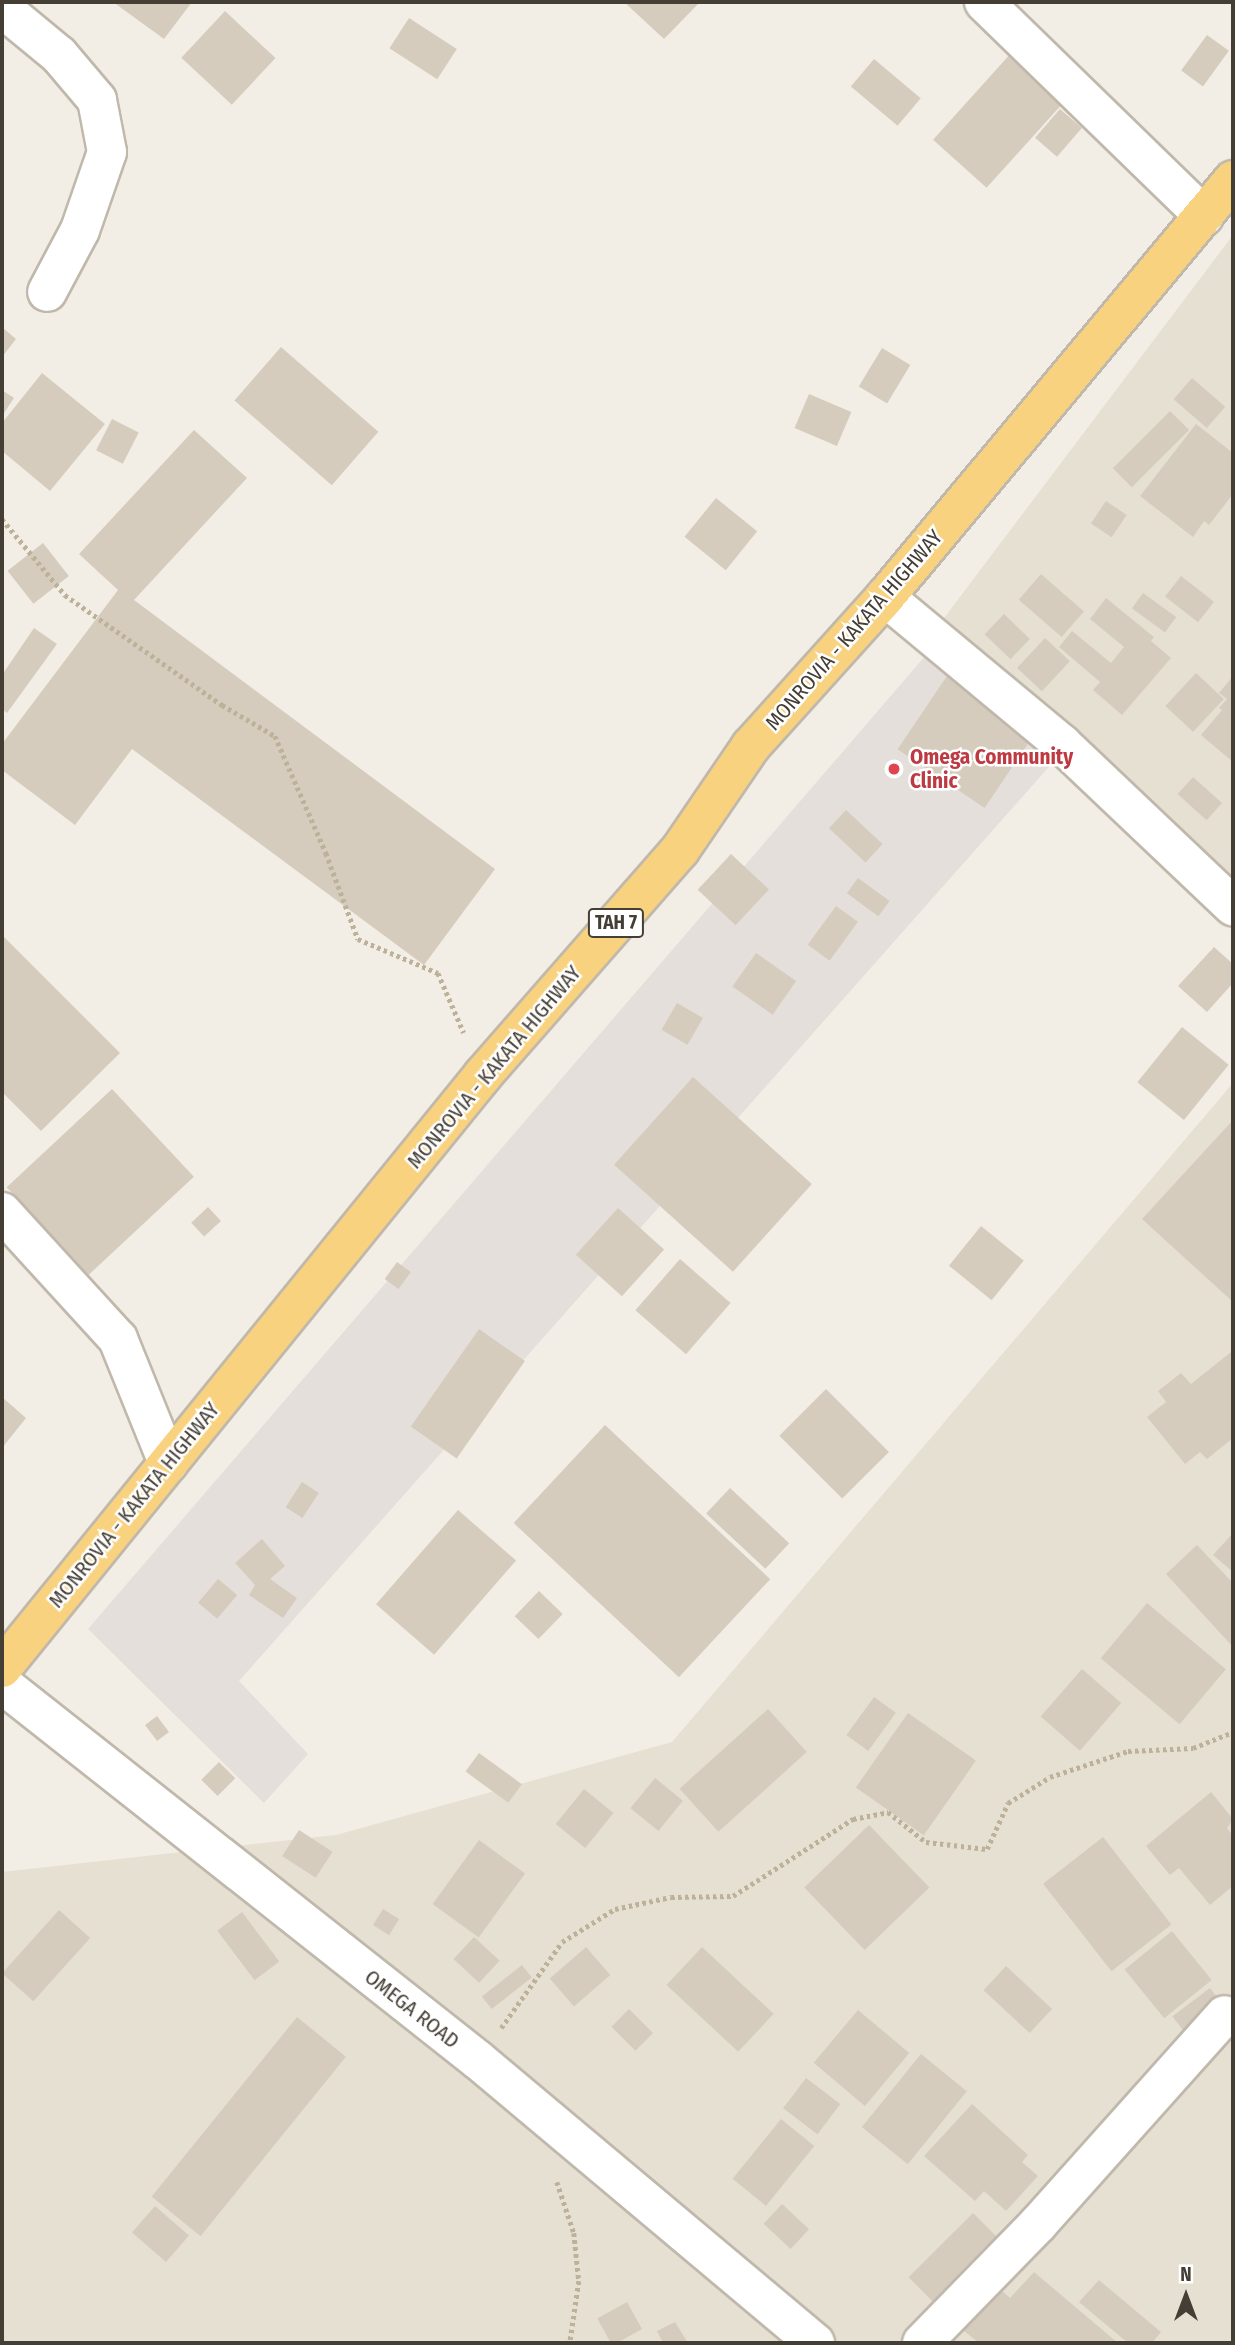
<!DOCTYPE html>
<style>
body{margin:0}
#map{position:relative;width:1235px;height:2345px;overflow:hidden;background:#f2eee5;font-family:"Fira Sans Condensed",sans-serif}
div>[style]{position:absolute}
.residential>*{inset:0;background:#e6e0d3}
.industrial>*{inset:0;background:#e4dfda}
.building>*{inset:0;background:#d6ccbe;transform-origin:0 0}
.path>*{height:4.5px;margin-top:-2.25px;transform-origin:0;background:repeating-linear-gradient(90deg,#beb19a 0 3.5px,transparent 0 7px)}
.roads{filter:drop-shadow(2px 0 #c0b8ab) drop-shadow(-2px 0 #c0b8ab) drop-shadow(0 2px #c0b8ab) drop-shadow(0 -2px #c0b8ab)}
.minor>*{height:38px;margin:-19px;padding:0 19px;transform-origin:19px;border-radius:19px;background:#fff}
.trunk>*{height:38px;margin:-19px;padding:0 19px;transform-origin:19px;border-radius:19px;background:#f9d280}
.dots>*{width:19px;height:19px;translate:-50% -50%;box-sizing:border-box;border:4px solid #fff;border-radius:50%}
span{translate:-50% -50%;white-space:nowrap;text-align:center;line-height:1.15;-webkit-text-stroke:5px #fff;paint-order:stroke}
.shield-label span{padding:2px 5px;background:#fff;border:2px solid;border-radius:5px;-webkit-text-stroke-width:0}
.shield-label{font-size:19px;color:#443e35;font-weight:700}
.street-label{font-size:21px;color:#443e35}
.health-label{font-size:21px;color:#be3a42;font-weight:700}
.left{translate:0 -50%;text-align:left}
.frame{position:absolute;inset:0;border:4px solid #443e35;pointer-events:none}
.north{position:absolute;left:1151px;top:2261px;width:70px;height:70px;-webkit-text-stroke:5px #fff;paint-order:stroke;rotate:0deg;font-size:19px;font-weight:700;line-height:28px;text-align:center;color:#443e35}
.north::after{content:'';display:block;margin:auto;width:24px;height:32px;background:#443e35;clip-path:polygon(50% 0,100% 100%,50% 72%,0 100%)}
</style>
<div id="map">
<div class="residential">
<i style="clip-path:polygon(1233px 235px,1233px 879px,938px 626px)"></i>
<i style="clip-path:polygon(1233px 1083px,1233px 2343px,2px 2343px,2px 1872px,336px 1835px,672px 1742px)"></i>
</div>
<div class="industrial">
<i style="clip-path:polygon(932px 648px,1063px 751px,239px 1681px,308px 1754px,264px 1803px,88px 1629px)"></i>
</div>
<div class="building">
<i style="clip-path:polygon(113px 2px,192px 2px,164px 39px)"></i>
<i style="clip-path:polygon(624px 2px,700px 2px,664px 39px)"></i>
<i style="left:225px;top:11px;width:69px;height:64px;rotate:43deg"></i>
<i style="left:409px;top:18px;width:57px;height:36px;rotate:33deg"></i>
<i style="left:1207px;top:35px;width:27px;height:44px;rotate:36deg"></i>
<i style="left:1012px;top:52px;width:72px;height:118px;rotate:42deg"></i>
<i style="left:874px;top:59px;width:61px;height:36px;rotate:40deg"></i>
<i style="left:1060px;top:109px;width:29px;height:38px;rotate:41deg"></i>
<i style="clip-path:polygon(2px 327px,16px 339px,2px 357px)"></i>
<i style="left:281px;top:347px;width:129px;height:71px;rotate:41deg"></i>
<i style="left:882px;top:348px;width:33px;height:45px;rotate:31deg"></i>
<i style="clip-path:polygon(42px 373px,105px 424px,50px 491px,2px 451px,2px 423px)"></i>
<i style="left:1192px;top:378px;width:44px;height:28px;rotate:41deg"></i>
<i style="clip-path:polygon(2px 390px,14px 398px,2px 416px)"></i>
<i style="left:809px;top:394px;width:46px;height:37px;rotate:23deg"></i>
<i style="left:1170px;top:411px;width:27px;height:81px;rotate:45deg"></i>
<i style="left:112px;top:419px;width:30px;height:35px;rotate:27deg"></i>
<i style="clip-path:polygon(1196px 424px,1233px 453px,1233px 494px,1209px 525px,1204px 521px,1193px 537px,1140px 496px)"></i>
<i style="clip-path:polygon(194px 430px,247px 478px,134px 600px,495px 869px,424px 965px,132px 749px,75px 825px,2px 770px,2px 744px,118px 590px,79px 554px)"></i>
<i style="left:716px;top:498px;width:53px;height:50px;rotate:39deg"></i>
<i style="left:1106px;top:501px;width:25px;height:27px;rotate:34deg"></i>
<i style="left:43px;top:543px;width:42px;height:45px;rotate:52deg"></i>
<i style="left:1041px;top:574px;width:57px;height:34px;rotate:41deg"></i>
<i style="left:1181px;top:576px;width:42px;height:26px;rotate:38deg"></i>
<i style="left:1143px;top:593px;width:41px;height:19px;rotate:36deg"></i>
<i style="clip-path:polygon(1106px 598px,1154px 637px,1151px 641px,1171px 658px,1122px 715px,1093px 690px,1100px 682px,1059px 647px,1072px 631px,1111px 663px,1124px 647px,1090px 619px)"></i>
<i style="left:1004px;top:614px;width:36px;height:28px;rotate:44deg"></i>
<i style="clip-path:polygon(34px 628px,57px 644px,7px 713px,2px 709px,2px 675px)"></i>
<i style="left:1045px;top:638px;width:34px;height:41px;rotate:43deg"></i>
<i style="left:949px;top:673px;width:105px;height:92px;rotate:34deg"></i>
<i style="left:1196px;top:673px;width:38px;height:45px;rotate:43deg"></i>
<i style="clip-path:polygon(1233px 676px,1233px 762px,1201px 735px,1222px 710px,1219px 708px,1227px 699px,1219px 693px)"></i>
<i style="left:1193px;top:777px;width:39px;height:23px;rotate:42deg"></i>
<i style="left:846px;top:810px;width:50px;height:25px;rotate:43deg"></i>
<i style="left:731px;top:854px;width:52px;height:49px;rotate:43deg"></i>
<i style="left:858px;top:878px;width:39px;height:19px;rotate:36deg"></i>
<i style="left:836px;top:906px;width:27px;height:48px;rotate:36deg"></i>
<i style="clip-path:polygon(2px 935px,120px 1053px,41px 1131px,2px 1092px)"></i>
<i style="clip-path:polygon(1214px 947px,1233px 964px,1233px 983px,1207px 1012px,1178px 986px)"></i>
<i style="left:756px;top:953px;width:49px;height:41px;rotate:35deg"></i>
<i style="left:677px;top:1003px;width:30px;height:31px;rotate:30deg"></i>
<i style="left:1182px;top:1027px;width:60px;height:71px;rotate:39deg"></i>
<i style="left:693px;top:1077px;width:160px;height:118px;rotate:42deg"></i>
<i style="left:112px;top:1089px;width:120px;height:144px;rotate:47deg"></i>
<i style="clip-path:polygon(1233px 1120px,1233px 1302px,1142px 1219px)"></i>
<i style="left:208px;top:1207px;width:19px;height:23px;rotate:47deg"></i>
<i style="left:618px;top:1208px;width:62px;height:63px;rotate:42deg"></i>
<i style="left:981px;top:1226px;width:55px;height:51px;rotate:39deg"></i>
<i style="left:680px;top:1259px;width:67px;height:68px;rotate:41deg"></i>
<i style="left:397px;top:1262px;width:17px;height:21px;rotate:36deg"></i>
<i style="left:479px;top:1329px;width:56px;height:119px;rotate:35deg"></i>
<i style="clip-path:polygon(1231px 1352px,1233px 1438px,1207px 1459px,1200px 1452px,1185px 1464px,1147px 1417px,1166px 1402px,1158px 1391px,1181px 1373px,1191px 1384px)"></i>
<i style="left:826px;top:1389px;width:89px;height:66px;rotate:45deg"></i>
<i style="clip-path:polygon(2px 1397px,26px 1418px,2px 1448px)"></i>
<i style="left:605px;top:1425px;width:226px;height:134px;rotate:43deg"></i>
<i style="left:302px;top:1482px;width:20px;height:30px;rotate:33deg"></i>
<i style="left:730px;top:1488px;width:81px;height:35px;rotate:43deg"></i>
<i style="left:458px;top:1510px;width:77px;height:125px;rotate:41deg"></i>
<i style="clip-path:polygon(1233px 1533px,1233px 1572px,1213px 1555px)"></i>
<i style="clip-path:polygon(262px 1539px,285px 1566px,270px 1579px,297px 1598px,283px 1618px,249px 1595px,255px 1585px,235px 1563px)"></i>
<i style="clip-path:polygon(1197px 1545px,1233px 1583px,1233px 1647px,1166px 1574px)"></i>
<i style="left:218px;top:1579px;width:25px;height:31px;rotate:40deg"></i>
<i style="left:539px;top:1591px;width:33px;height:35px;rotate:44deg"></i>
<i style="left:1147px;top:1603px;width:103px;height:72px;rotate:40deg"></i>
<i style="left:1082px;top:1669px;width:52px;height:63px;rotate:41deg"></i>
<i style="left:874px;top:1697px;width:27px;height:47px;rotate:36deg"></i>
<i style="left:768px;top:1709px;width:58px;height:119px;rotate:48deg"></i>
<i style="left:908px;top:1713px;width:83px;height:91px;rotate:35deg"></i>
<i style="left:157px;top:1716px;width:20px;height:15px;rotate:53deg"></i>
<i style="left:479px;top:1753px;width:53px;height:23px;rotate:36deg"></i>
<i style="left:219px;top:1762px;width:23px;height:25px;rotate:45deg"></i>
<i style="left:655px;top:1778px;width:36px;height:39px;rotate:39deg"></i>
<i style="left:584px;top:1789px;width:38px;height:45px;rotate:39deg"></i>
<i style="clip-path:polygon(1211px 1792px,1233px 1819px,1227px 1828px,1233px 1836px,1233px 1886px,1210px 1905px,1179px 1868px,1170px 1875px,1146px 1846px)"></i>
<i style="left:869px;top:1825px;width:87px;height:90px;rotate:46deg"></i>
<i style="left:299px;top:1830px;width:40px;height:31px;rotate:33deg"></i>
<i style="left:1103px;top:1837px;width:111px;height:76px;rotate:52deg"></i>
<i style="left:479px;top:1840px;width:57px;height:79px;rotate:36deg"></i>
<i style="left:383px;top:1909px;width:19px;height:19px;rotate:32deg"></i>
<i style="left:59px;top:1910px;width:42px;height:85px;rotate:42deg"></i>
<i style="left:242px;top:1912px;width:62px;height:31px;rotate:53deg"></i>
<i style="left:1172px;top:1931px;width:63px;height:61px;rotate:51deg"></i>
<i style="left:474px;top:1937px;width:35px;height:30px;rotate:43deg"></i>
<i style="left:586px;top:1947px;width:37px;height:48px;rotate:49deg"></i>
<i style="left:702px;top:1947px;width:98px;height:52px;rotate:43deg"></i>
<i style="left:522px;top:1965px;width:16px;height:51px;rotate:52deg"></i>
<i style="left:1006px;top:1966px;width:63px;height:33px;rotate:43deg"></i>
<i style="left:1210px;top:1988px;width:20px;height:47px;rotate:53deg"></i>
<i style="left:629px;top:2009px;width:34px;height:25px;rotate:45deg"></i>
<i style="left:858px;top:2010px;width:67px;height:69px;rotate:40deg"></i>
<i style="left:297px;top:2017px;width:63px;height:231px;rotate:39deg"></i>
<i style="left:921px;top:2054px;width:59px;height:94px;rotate:39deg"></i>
<i style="left:806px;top:2078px;width:43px;height:38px;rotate:37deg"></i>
<i style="clip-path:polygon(972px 2104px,1028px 2155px,1022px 2162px,1038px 2176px,1006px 2211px,984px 2191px,975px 2201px,924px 2156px)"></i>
<i style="left:781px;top:2119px;width:43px;height:77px;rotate:39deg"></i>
<i style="left:782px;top:2204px;width:37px;height:27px;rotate:43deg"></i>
<i style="left:155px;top:2206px;width:45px;height:35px;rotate:41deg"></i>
<i style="left:973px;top:2213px;width:34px;height:91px;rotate:45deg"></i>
<i style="clip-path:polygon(1034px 2272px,1118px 2343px,979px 2343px,963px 2330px,999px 2288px,1010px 2298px)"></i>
<i style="clip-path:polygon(1099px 2280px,1161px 2332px,1152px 2343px,1128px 2343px,1079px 2302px)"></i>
<i style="left:627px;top:2302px;width:31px;height:34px;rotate:61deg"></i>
<i style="clip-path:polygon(675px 2322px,688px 2343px,663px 2343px,657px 2331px)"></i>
</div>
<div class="path">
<i style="left:2px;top:519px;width:99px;rotate:50.3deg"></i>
<i style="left:65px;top:595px;width:192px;rotate:35deg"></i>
<i style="left:222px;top:705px;width:61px;rotate:30.3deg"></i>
<i style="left:275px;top:736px;width:128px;rotate:66.4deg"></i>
<i style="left:326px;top:853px;width:92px;rotate:69.6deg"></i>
<i style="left:358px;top:939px;width:87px;rotate:23deg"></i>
<i style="left:438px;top:973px;width:65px;rotate:66.6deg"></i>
<i style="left:501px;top:2028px;width:105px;rotate:-54.7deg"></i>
<i style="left:562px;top:1942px;width:62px;rotate:-31.9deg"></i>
<i style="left:615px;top:1909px;width:57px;rotate:-12.1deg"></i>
<i style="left:671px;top:1897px;width:62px;rotate:-0.9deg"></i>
<i style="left:733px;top:1896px;width:143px;rotate:-32.7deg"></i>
<i style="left:853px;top:1819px;width:36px;rotate:-11deg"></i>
<i style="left:888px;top:1812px;width:48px;rotate:38.3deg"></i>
<i style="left:926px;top:1842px;width:61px;rotate:6.5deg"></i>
<i style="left:987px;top:1849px;width:51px;rotate:-65.5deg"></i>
<i style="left:1008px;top:1803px;width:49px;rotate:-31.8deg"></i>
<i style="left:1050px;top:1777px;width:82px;rotate:-18.4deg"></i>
<i style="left:1128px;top:1751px;width:65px;rotate:-2.6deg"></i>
<i style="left:1193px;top:1748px;width:43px;rotate:-21.8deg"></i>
<i style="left:557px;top:2182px;width:54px;rotate:71.6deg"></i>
<i style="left:574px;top:2233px;width:48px;rotate:84.1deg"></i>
<i style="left:579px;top:2281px;width:63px;rotate:98.3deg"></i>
</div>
<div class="roads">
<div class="minor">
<i style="left:984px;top:2px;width:307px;rotate:44.2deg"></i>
<i style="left:2px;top:8px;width:74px;rotate:39.5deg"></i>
<i style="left:59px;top:55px;width:59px;rotate:49.8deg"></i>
<i style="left:97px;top:100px;width:53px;rotate:79.1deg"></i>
<i style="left:107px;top:152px;width:83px;rotate:109.1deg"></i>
<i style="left:80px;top:230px;width:70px;rotate:118deg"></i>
<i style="left:885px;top:597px;width:230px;rotate:39.7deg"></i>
<i style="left:1062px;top:744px;width:236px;rotate:43.5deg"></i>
<i style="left:2px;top:1212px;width:172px;rotate:47.6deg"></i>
<i style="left:118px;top:1339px;width:134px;rotate:68deg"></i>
<i style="left:2px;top:1684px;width:607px;rotate:38.31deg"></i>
<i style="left:478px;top:2060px;width:440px;rotate:40deg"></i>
<i style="left:922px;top:2343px;width:166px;rotate:-45.7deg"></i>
<i style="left:1038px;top:2224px;width:280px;rotate:-48.2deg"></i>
</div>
<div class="trunk">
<i style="left:2px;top:1668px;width:764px;rotate:-50.95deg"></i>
<i style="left:483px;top:1075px;width:299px;rotate:-48.8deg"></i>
<i style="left:680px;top:850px;width:126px;rotate:-55.7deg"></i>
<i style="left:751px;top:746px;width:200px;rotate:-48deg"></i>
<i style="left:885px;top:597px;width:543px;rotate:-50.15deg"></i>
</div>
</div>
<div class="dots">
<i style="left:894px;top:769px;background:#e0444e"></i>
</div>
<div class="shield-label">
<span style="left:616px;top:923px">TAH 7</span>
</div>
<div class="street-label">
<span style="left:854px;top:630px;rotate:-49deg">MONROVIA - KAKATA HIGHWAY</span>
<span style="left:494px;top:1067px;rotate:-50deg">MONROVIA - KAKATA HIGHWAY</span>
<span style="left:134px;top:1505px;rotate:-51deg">MONROVIA - KAKATA HIGHWAY</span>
<span style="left:412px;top:2009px;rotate:38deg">OMEGA ROAD</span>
</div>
<div class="health-label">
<span class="left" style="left:910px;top:769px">Omega Community<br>Clinic</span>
</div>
<div class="frame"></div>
<div class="north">N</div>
</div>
